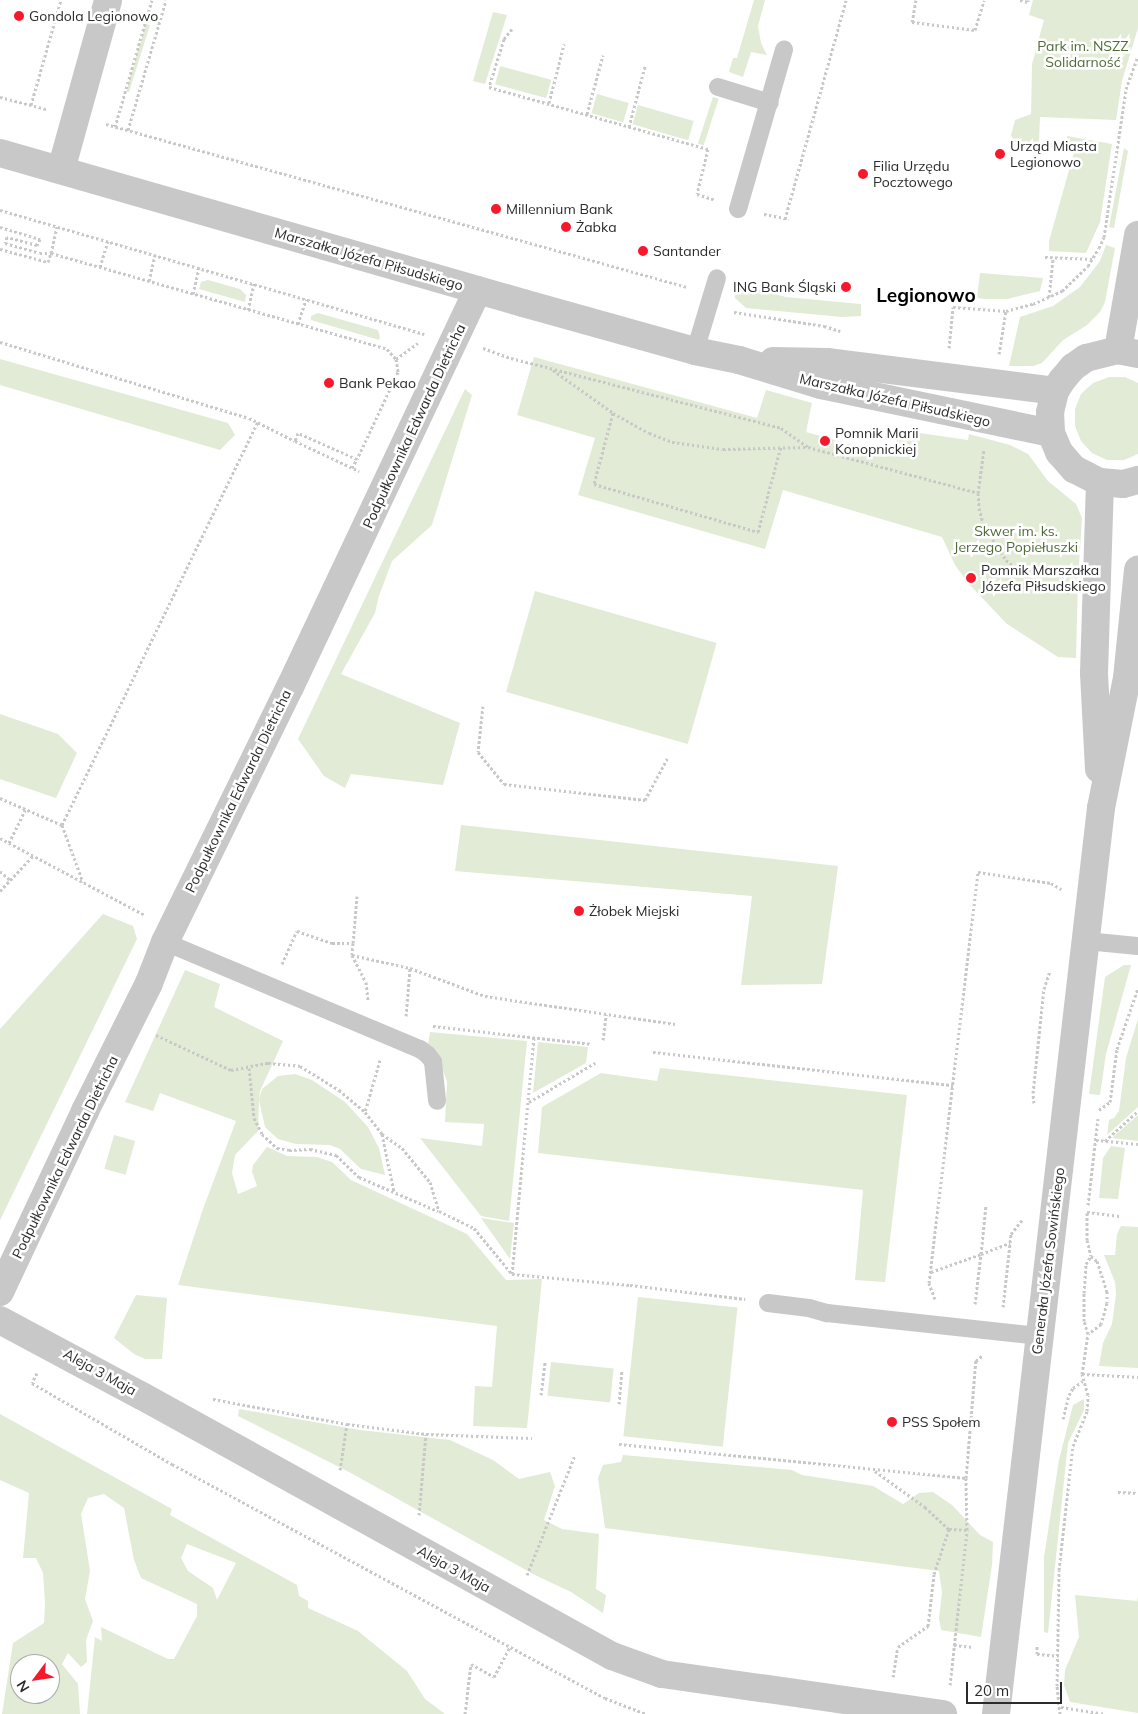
<!DOCTYPE html>
<meta charset="utf-8">
<style>
body{margin:0}
#map{position:relative;width:1138px;height:1714px;overflow:hidden;background:#fff;font-family:Mulish,sans-serif}
div>[style]{position:absolute}
.green>*{inset:0;background:#e2ebd6;transform-origin:0 0}
.path>*{height:3px;margin-top:-1.5px;transform-origin:0;background:repeating-linear-gradient(90deg,#c8c8c8 0 2.5px,transparent 0 5px)}
.service>*{height:18px;margin:-9px;padding:0 9px;transform-origin:9px;border-radius:9px;background:#c8c8c8}
.minor>*{height:28px;margin:-14px;padding:0 14px;transform-origin:14px;border-radius:14px;background:#c8c8c8}
.tertiary>*{height:28px;margin:-14px;padding:0 14px;transform-origin:14px;border-radius:14px;background:#c8c8c8}
.dots>*{width:14px;height:14px;translate:-50% -50%;box-sizing:border-box;border:2px solid #fff;border-radius:50%}
span{translate:-50% -50%;white-space:nowrap;text-align:center;line-height:1.15;-webkit-text-stroke:5px #fff;paint-order:stroke}
.poi-label{font-size:14px;color:#2b2b2b}
.left{translate:0 -50%;text-align:left}
.right{translate:-100% -50%;text-align:right}
.park-label{font-size:14px;color:#4e6b35}
.street-label{font-size:14px;color:#2b2b2b}
.district-label{font-size:19px;color:#000;font-weight:700}
.north{position:absolute;left:10px;top:1654px;width:50px;height:50px;box-sizing:border-box;background:#fff;border:1px solid #aaa;border-radius:50%;rotate:239deg;font-size:14px;font-weight:700;line-height:20px;text-align:center;color:#2b2b2b}
.north::after{content:'';display:block;margin:auto;width:18px;height:22px;background:#f6192b;clip-path:polygon(50% 0,100% 100%,50% 72%,0 100%)}
.scale{position:absolute;left:966px;top:1682px;width:96px;height:22px;box-sizing:border-box;border:2px solid #2b2b2b;border-top:0;padding-left:6px;font-size:15px;line-height:18px;white-space:nowrap;color:#2b2b2b;-webkit-text-stroke:4px #fff;paint-order:stroke}
</style>
<div id="map">
<div class="green">
<i style="clip-path:polygon(754px 0,765px 0,758px 26px,761px 43px,767px 55px,751px 52px,743px 77px,729px 72px,733px 58px,737px 58px)"></i>
<i style="clip-path:polygon(1033px 0,1138px 0,1138px 28px,1122px 81px,1116px 120px,1040px 117px,1039px 142px,1067px 143px,1067px 136px,1112px 144px,1100px 222px,1086px 253px,1049px 251px,1049px 241px,1075px 149px,1021px 145px,1013px 140px,1011px 135px,1015px 120px,1031px 114px,1032px 64px,1044px 20px,1029px 15px)"></i>
<i style="clip-path:polygon(493px 12px,507px 15px,485px 84px,473px 81px)"></i>
<i style="clip-path:polygon(146px 24px,150px 25px,129px 92px,126px 92px)"></i>
<i style="left:500px;top:66px;width:53px;height:19px;rotate:15deg"></i>
<i style="left:597px;top:94px;width:33px;height:20px;rotate:16deg"></i>
<i style="left:713px;top:97px;width:6px;height:49px;rotate:18deg"></i>
<i style="left:638px;top:105px;width:58px;height:20px;rotate:16deg"></i>
<i style="clip-path:polygon(1124px 148px,1128px 151px,1114px 228px,1109px 227px)"></i>
<i style="clip-path:polygon(1106px 245px,1115px 248px,1105px 302px,1100px 312px,1087px 325px,1063px 340px,1042px 363px,1033px 366px,1009px 366px,1020px 317px,1053px 306px,1080px 287px,1100px 261px)"></i>
<i style="clip-path:polygon(980px 273px,1043px 278px,1040px 291px,1007px 299px,985px 299px,977px 298px)"></i>
<i style="clip-path:polygon(208px 280px,240px 289px,246px 295px,245px 302px,199px 289px,201px 282px)"></i>
<i style="clip-path:polygon(735px 283px,786px 297px,861px 304px,861px 316px,842px 317px,746px 308px,735px 298px)"></i>
<i style="clip-path:polygon(318px 313px,378px 330px,380px 337px,379px 340px,311px 320px,311px 316px)"></i>
<i style="clip-path:polygon(534px 357px,757px 418px,766px 390px,812px 403px,806px 432px,894px 456px,899px 430px,968px 440px,969px 434px,1010px 445px,1028px 454px,1048px 481px,1076px 504px,1082px 518px,1078px 579px,1076px 658px,1058px 657px,1007px 624px,968px 583px,955px 565px,942px 537px,783px 490px,765px 549px,578px 495px,595px 438px,517px 415px)"></i>
<i style="clip-path:polygon(0 359px,228px 423px,235px 435px,220px 450px,0 385px)"></i>
<i style="clip-path:polygon(1109px 377px,1125px 377px,1138px 383px,1138px 454px,1124px 460px,1107px 460px,1092px 453px,1081px 441px,1075px 426px,1075px 409px,1081px 394px,1093px 383px)"></i>
<i style="clip-path:polygon(465px 389px,472px 395px,432px 525px,392px 561px,379px 596px,375px 613px,341px 674px,460px 723px,443px 785px,351px 774px,345px 788px,324px 776px,298px 739px)"></i>
<i style="left:535px;top:591px;width:189px;height:105px;rotate:16deg"></i>
<i style="clip-path:polygon(0 714px,58px 734px,77px 753px,56px 798px,0 779px)"></i>
<i style="clip-path:polygon(461px 825px,838px 866px,822px 984px,741px 985px,752px 896px,455px 871px)"></i>
<i style="clip-path:polygon(103px 914px,133px 926px,137px 939px,0 1220px,0 1029px)"></i>
<i style="clip-path:polygon(1124px 965px,1131px 965px,1106px 1054px,1100px 1095px,1089px 1094px,1105px 977px)"></i>
<i style="clip-path:polygon(185px 970px,220px 984px,214px 1007px,283px 1041px,260px 1091px,259px 1099px,262px 1089px,278px 1076px,295px 1074px,312px 1080px,345px 1102px,368px 1127px,379px 1148px,385px 1175px,361px 1169px,340px 1149px,330px 1145px,296px 1144px,278px 1139px,265px 1127px,259px 1100px,258px 1131px,235px 1155px,232px 1173px,238px 1194px,257px 1186px,252px 1172px,253px 1165px,267px 1147px,287px 1156px,317px 1157px,332px 1162px,351px 1180px,467px 1234px,506px 1280px,542px 1279px,527px 1428px,473px 1426px,475px 1386px,492px 1387px,497px 1326px,178px 1285px,203px 1209px,236px 1121px,160px 1093px,153px 1111px,125px 1102px)"></i>
<i style="clip-path:polygon(1138px 1019px,1138px 1107px,1107px 1135px,1109px 1120px,1114px 1118px,1119px 1111px,1126px 1058px)"></i>
<i style="clip-path:polygon(430px 1032px,527px 1041px,509px 1221px,481px 1216px,420px 1138px,482px 1146px,484px 1124px,445px 1122px,447px 1082px,436px 1050px,428px 1044px)"></i>
<i style="clip-path:polygon(538px 1042px,588px 1047px,586px 1063px,533px 1093px)"></i>
<i style="clip-path:polygon(660px 1068px,907px 1095px,885px 1282px,855px 1280px,863px 1190px,538px 1153px,542px 1107px,601px 1073px,657px 1081px)"></i>
<i style="clip-path:polygon(1138px 1115px,1138px 1141px,1112px 1138px)"></i>
<i style="left:114px;top:1135px;width:22px;height:35px;rotate:16deg"></i>
<i style="clip-path:polygon(1111px 1146px,1125px 1148px,1118px 1199px,1099px 1198px,1103px 1158px)"></i>
<i style="clip-path:polygon(481px 1218px,514px 1223px,510px 1259px)"></i>
<i style="clip-path:polygon(1121px 1226px,1138px 1227px,1138px 1368px,1099px 1366px,1103px 1343px,1112px 1324px,1116px 1294px,1115px 1282px,1104px 1255px,1115px 1255px,1117px 1234px)"></i>
<i style="clip-path:polygon(136px 1295px,167px 1298px,162px 1359px,145px 1359px,134px 1354px,114px 1338px)"></i>
<i style="left:638px;top:1297px;width:100px;height:140px;rotate:6deg"></i>
<i style="left:551px;top:1362px;width:63px;height:34px;rotate:6deg"></i>
<i style="clip-path:polygon(1084px 1399px,1084px 1410px,1068px 1443px,1048px 1633px,1044px 1632px,1044px 1557px,1059px 1460px,1073px 1405px)"></i>
<i style="clip-path:polygon(239px 1409px,360px 1430px,450px 1440px,493px 1460px,519px 1479px,550px 1472px,555px 1486px,544px 1520px,562px 1529px,599px 1534px,596px 1589px,606px 1595px,603px 1613px,571px 1592px,535px 1575px,349px 1472px,238px 1416px)"></i>
<i style="clip-path:polygon(evenodd,0 1414px,172px 1509px,170px 1515px,297px 1585px,299px 1596px,308px 1601px,308px 1608px,358px 1631px,407px 1671px,425px 1699px,445px 1714px,87px 1714px,95px 1637px,102px 1641px,101px 1627px,168px 1659px,174px 1659px,197px 1616px,197px 1604px,141px 1578px,134px 1560px,124px 1508px,104px 1494px,88px 1498px,81px 1514px,90px 1571px,85px 1599px,93px 1621px,86px 1640px,87px 1662px,81px 1667px,68px 1653px,62px 1664px,78px 1684px,80px 1714px,2px 1714px,13px 1643px,44px 1623px,45px 1603px,43px 1573px,36px 1558px,23px 1558px,29px 1493px,0 1480px,0 1414px,187px 1544px,236px 1563px,217px 1600px,213px 1588px,188px 1571px,181px 1558px,187px 1544px,0 1414px,20px 1664px,50px 1664px,50px 1694px,20px 1694px,20px 1664px)"></i>
<i style="clip-path:polygon(623px 1455px,792px 1470px,802px 1475px,873px 1486px,903px 1504px,919px 1493px,933px 1492px,952px 1505px,980px 1535px,993px 1542px,992px 1565px,981px 1637px,941px 1630px,939px 1618px,942px 1593px,939px 1571px,605px 1528px,598px 1478px,603px 1465px,621px 1462px)"></i>
<i style="clip-path:polygon(1075px 1595px,1137px 1601px,1138px 1596px,1138px 1713px,1070px 1702px,1064px 1685px,1065px 1670px,1079px 1637px)"></i>
</div>
<div class="path">
<i style="left:916px;top:0;width:22px;rotate:100deg"></i>
<i style="left:912px;top:22px;width:64px;rotate:7.2deg"></i>
<i style="left:975px;top:30px;width:31px;rotate:-73deg"></i>
<i style="left:1020px;top:0;width:8px;rotate:14deg"></i>
<i style="left:1028px;top:2px;width:2px;rotate:-90deg"></i>
<i style="left:512px;top:29px;width:13px;rotate:129deg"></i>
<i style="left:504px;top:39px;width:50px;rotate:107.4deg"></i>
<i style="left:489px;top:87px;width:228px;rotate:15.8deg"></i>
<i style="left:708px;top:149px;width:46px;rotate:103.7deg"></i>
<i style="left:697px;top:194px;width:19px;rotate:18deg"></i>
<i style="left:0;top:97px;width:48px;rotate:14.6deg"></i>
<i style="left:549px;top:103px;width:61px;rotate:-75.7deg"></i>
<i style="left:31px;top:105px;width:109px;rotate:-74.1deg"></i>
<i style="left:587px;top:114px;width:61px;rotate:-74.8deg"></i>
<i style="left:106px;top:124px;width:603px;rotate:15.67deg"></i>
<i style="left:115px;top:127px;width:132px;rotate:-73.8deg"></i>
<i style="left:629px;top:127px;width:63px;rotate:-75.3deg"></i>
<i style="left:128px;top:130px;width:135px;rotate:-73.7deg"></i>
<i style="left:0;top:210px;width:442px;rotate:16.3deg"></i>
<i style="left:764px;top:214px;width:25px;rotate:11deg"></i>
<i style="left:785px;top:219px;width:227px;rotate:-74.4deg"></i>
<i style="left:0;top:227px;width:42px;rotate:16.7deg"></i>
<i style="left:40px;top:239px;width:7px;rotate:117deg"></i>
<i style="left:37px;top:245px;width:31px;rotate:-165deg"></i>
<i style="left:7px;top:237px;width:6px;rotate:108deg"></i>
<i style="left:5px;top:243px;width:36px;rotate:16deg"></i>
<i style="left:40px;top:253px;width:11px"></i>
<i style="left:51px;top:253px;width:27px;rotate:-77deg"></i>
<i style="left:0;top:249px;width:50px;rotate:15.2deg"></i>
<i style="left:48px;top:262px;width:9px;rotate:-72deg"></i>
<i style="left:51px;top:253px;width:349px;rotate:15.9deg"></i>
<i style="left:387px;top:349px;width:13px;rotate:48deg"></i>
<i style="left:396px;top:359px;width:13px;rotate:81deg"></i>
<i style="left:398px;top:372px;width:96px;rotate:115.2deg"></i>
<i style="left:357px;top:459px;width:64px;rotate:-156.2deg"></i>
<i style="left:298px;top:433px;width:9px;rotate:111deg"></i>
<i style="left:295px;top:441px;width:71px;rotate:25.1deg"></i>
<i style="left:1045px;top:257px;width:47px;rotate:2.4deg"></i>
<i style="left:100px;top:267px;width:27px;rotate:-73deg"></i>
<i style="left:149px;top:281px;width:27px;rotate:-77deg"></i>
<i style="left:193px;top:294px;width:27px;rotate:-77deg"></i>
<i style="left:1049px;top:297px;width:39px;rotate:-84deg"></i>
<i style="left:248px;top:310px;width:27px;rotate:-77deg"></i>
<i style="left:734px;top:312px;width:91px;rotate:8.8deg"></i>
<i style="left:824px;top:326px;width:17px;rotate:17deg"></i>
<i style="left:298px;top:324px;width:26px;rotate:-72deg"></i>
<i style="left:0;top:342px;width:260px;rotate:17deg"></i>
<i style="left:249px;top:418px;width:51px;rotate:26.6deg"></i>
<i style="left:483px;top:348px;width:30px;rotate:20deg"></i>
<i style="left:511px;top:358px;width:279px;rotate:14.5deg"></i>
<i style="left:781px;top:428px;width:33px;rotate:35deg"></i>
<i style="left:808px;top:447px;width:176px;rotate:15.1deg"></i>
<i style="left:978px;top:493px;width:15px;rotate:86deg"></i>
<i style="left:979px;top:508px;width:20px;rotate:75deg"></i>
<i style="left:984px;top:527px;width:40px;rotate:56deg"></i>
<i style="left:1006px;top:560px;width:36px;rotate:38deg"></i>
<i style="left:1034px;top:582px;width:36px;rotate:18deg"></i>
<i style="left:949px;top:348px;width:41px;rotate:-84.4deg"></i>
<i style="left:953px;top:307px;width:53px;rotate:4.3deg"></i>
<i style="left:999px;top:354px;width:44px;rotate:-80.8deg"></i>
<i style="left:1006px;top:311px;width:28px;rotate:-15deg"></i>
<i style="left:1033px;top:304px;width:32px;rotate:-24deg"></i>
<i style="left:1062px;top:291px;width:36px;rotate:-44deg"></i>
<i style="left:1088px;top:266px;width:21px;rotate:-59deg"></i>
<i style="left:1099px;top:248px;width:12px;rotate:-66deg"></i>
<i style="left:1104px;top:237px;width:150px;rotate:-81.5deg"></i>
<i style="left:1126px;top:89px;width:35px;rotate:-70deg"></i>
<i style="left:396px;top:359px;width:27px;rotate:-36deg"></i>
<i style="left:553px;top:370px;width:74px;rotate:35.6deg"></i>
<i style="left:613px;top:413px;width:41px;rotate:29.1deg"></i>
<i style="left:649px;top:433px;width:25px;rotate:21deg"></i>
<i style="left:672px;top:442px;width:51px;rotate:7.8deg"></i>
<i style="left:723px;top:449px;width:85px;rotate:-1.3deg"></i>
<i style="left:613px;top:413px;width:73px;rotate:105deg"></i>
<i style="left:594px;top:484px;width:171px;rotate:16.3deg"></i>
<i style="left:758px;top:532px;width:89px;rotate:-75deg"></i>
<i style="left:352px;top:468px;width:10px;rotate:-61deg"></i>
<i style="left:978px;top:493px;width:43px;rotate:-82.1deg"></i>
<i style="left:483px;top:706px;width:46px;rotate:96.2deg"></i>
<i style="left:478px;top:752px;width:41px;rotate:50.9deg"></i>
<i style="left:504px;top:784px;width:142px;rotate:6.5deg"></i>
<i style="left:645px;top:800px;width:47px;rotate:-61.8deg"></i>
<i style="left:0;top:798px;width:68px;rotate:23.5deg"></i>
<i style="left:62px;top:825px;width:61px;rotate:69.8deg"></i>
<i style="left:62px;top:825px;width:448px;rotate:-64.1deg"></i>
<i style="left:0;top:838px;width:164px;rotate:28deg"></i>
<i style="left:9px;top:843px;width:37px;rotate:-64deg"></i>
<i style="left:0;top:871px;width:13px;rotate:42deg"></i>
<i style="left:0;top:891px;width:48px;rotate:-46.7deg"></i>
<i style="left:353px;top:943px;width:47px;rotate:-85.1deg"></i>
<i style="left:352px;top:955px;width:59px;rotate:12.6deg"></i>
<i style="left:410px;top:968px;width:80px;rotate:20.5deg"></i>
<i style="left:485px;top:996px;width:192px;rotate:8.4deg"></i>
<i style="left:282px;top:964px;width:36px;rotate:-66deg"></i>
<i style="left:297px;top:931px;width:37px;rotate:19deg"></i>
<i style="left:332px;top:943px;width:21px"></i>
<i style="left:353px;top:943px;width:12px;rotate:95deg"></i>
<i style="left:352px;top:955px;width:30px;rotate:63deg"></i>
<i style="left:366px;top:982px;width:18px;rotate:84deg"></i>
<i style="left:406px;top:1016px;width:48px;rotate:-85.2deg"></i>
<i style="left:433px;top:1026px;width:160px;rotate:6.5deg"></i>
<i style="left:156px;top:1035px;width:83px;rotate:25deg"></i>
<i style="left:231px;top:1070px;width:38px;rotate:-11deg"></i>
<i style="left:268px;top:1063px;width:32px;rotate:5deg"></i>
<i style="left:300px;top:1066px;width:46px;rotate:31.6deg"></i>
<i style="left:339px;top:1090px;width:34px;rotate:40deg"></i>
<i style="left:603px;top:1040px;width:26px;rotate:-83deg"></i>
<i style="left:653px;top:1052px;width:302px;rotate:6.3deg"></i>
<i style="left:380px;top:1060px;width:54px;rotate:106.1deg"></i>
<i style="left:365px;top:1112px;width:28px;rotate:52deg"></i>
<i style="left:382px;top:1134px;width:24px;rotate:35deg"></i>
<i style="left:402px;top:1148px;width:44px;rotate:50.5deg"></i>
<i style="left:430px;top:1182px;width:30px;rotate:73deg"></i>
<i style="left:439px;top:1211px;width:39px;rotate:26deg"></i>
<i style="left:474px;top:1228px;width:60px;rotate:50.4deg"></i>
<i style="left:512px;top:1274px;width:119px;rotate:5.3deg"></i>
<i style="left:630px;top:1285px;width:116px;rotate:6.9deg"></i>
<i style="left:249px;top:1068px;width:50px;rotate:84.3deg"></i>
<i style="left:254px;top:1118px;width:18px;rotate:63deg"></i>
<i style="left:262px;top:1134px;width:21px;rotate:43deg"></i>
<i style="left:277px;top:1148px;width:12px;rotate:9deg"></i>
<i style="left:289px;top:1150px;width:21px;rotate:-3deg"></i>
<i style="left:310px;top:1149px;width:27px;rotate:13deg"></i>
<i style="left:336px;top:1155px;width:32px;rotate:44deg"></i>
<i style="left:359px;top:1177px;width:86px;rotate:23.3deg"></i>
<i style="left:529px;top:1102px;width:77px;rotate:-30.6deg"></i>
<i style="left:1034px;top:1103px;width:10px;rotate:-96deg"></i>
<i style="left:1033px;top:1093px;width:105px;rotate:-84deg"></i>
<i style="left:1044px;top:989px;width:19px;rotate:-72deg"></i>
<i style="left:1099px;top:1110px;width:14px;rotate:-36deg"></i>
<i style="left:1110px;top:1102px;width:53px;rotate:-82.5deg"></i>
<i style="left:1117px;top:1049px;width:65px;rotate:-71deg"></i>
<i style="left:382px;top:1134px;width:59px;rotate:78.3deg"></i>
<i style="left:1096px;top:1140px;width:42px;rotate:5.4deg"></i>
<i style="left:1105px;top:1141px;width:45px;rotate:-42.3deg"></i>
<i style="left:1088px;top:1205px;width:87px;rotate:-83.4deg"></i>
<i style="left:1087px;top:1212px;width:33px;rotate:7deg"></i>
<i style="left:1087px;top:1213px;width:27px;rotate:90deg"></i>
<i style="left:1087px;top:1240px;width:16px;rotate:76deg"></i>
<i style="left:1091px;top:1256px;width:8px;rotate:40deg"></i>
<i style="left:1097px;top:1261px;width:32px;rotate:72deg"></i>
<i style="left:1107px;top:1291px;width:12px;rotate:90deg"></i>
<i style="left:1107px;top:1303px;width:22px;rotate:106deg"></i>
<i style="left:1101px;top:1324px;width:16px;rotate:142deg"></i>
<i style="left:931px;top:1272px;width:53px;rotate:-19.8deg"></i>
<i style="left:981px;top:1254px;width:49px;rotate:-84.2deg"></i>
<i style="left:512px;top:1274px;width:237px;rotate:-84.7deg"></i>
<i style="left:935px;top:1299px;width:17px;rotate:-111deg"></i>
<i style="left:929px;top:1283px;width:414px;rotate:-83.2deg"></i>
<i style="left:978px;top:872px;width:74px;rotate:8.6deg"></i>
<i style="left:1051px;top:883px;width:12px;rotate:31deg"></i>
<i style="left:975px;top:1304px;width:50px;rotate:-83.2deg"></i>
<i style="left:981px;top:1254px;width:31px;rotate:-21deg"></i>
<i style="left:1003px;top:1307px;width:73px;rotate:-83.7deg"></i>
<i style="left:1011px;top:1234px;width:18px;rotate:-52deg"></i>
<i style="left:976px;top:1361px;width:9px;rotate:-41deg"></i>
<i style="left:37px;top:1373px;width:11px;rotate:117deg"></i>
<i style="left:32px;top:1383px;width:162px;rotate:30.1deg"></i>
<i style="left:172px;top:1464px;width:492px;rotate:28.4deg"></i>
<i style="left:605px;top:1698px;width:44px;rotate:21.3deg"></i>
<i style="left:1082px;top:1374px;width:56px;rotate:3.1deg"></i>
<i style="left:541px;top:1395px;width:34px;rotate:-83deg"></i>
<i style="left:213px;top:1399px;width:136px;rotate:10.6deg"></i>
<i style="left:347px;top:1424px;width:80px;rotate:7.2deg"></i>
<i style="left:426px;top:1434px;width:106px;rotate:2.2deg"></i>
<i style="left:619px;top:1404px;width:34px;rotate:-85deg"></i>
<i style="left:1063px;top:1419px;width:25px;rotate:-76deg"></i>
<i style="left:1069px;top:1395px;width:8px;rotate:-60deg"></i>
<i style="left:1073px;top:1388px;width:12px;rotate:-35deg"></i>
<i style="left:619px;top:1444px;width:349px;rotate:5.6deg"></i>
<i style="left:340px;top:1470px;width:47px;rotate:-81.3deg"></i>
<i style="left:875px;top:1471px;width:62px;rotate:35.8deg"></i>
<i style="left:925px;top:1507px;width:33px;rotate:43deg"></i>
<i style="left:1118px;top:1492px;width:20px;rotate:3deg"></i>
<i style="left:419px;top:1515px;width:81px;rotate:-85.1deg"></i>
<i style="left:527px;top:1575px;width:129px;rotate:-68.2deg"></i>
<i style="left:954px;top:1645px;width:19px;rotate:6deg"></i>
<i style="left:1037px;top:1654px;width:9px;rotate:-90deg"></i>
<i style="left:1037px;top:1654px;width:21px;rotate:5deg"></i>
<i style="left:893px;top:1677px;width:30px;rotate:-81deg"></i>
<i style="left:898px;top:1647px;width:37px;rotate:-35deg"></i>
<i style="left:928px;top:1626px;width:52px;rotate:-83.4deg"></i>
<i style="left:934px;top:1574px;width:47px;rotate:-71.6deg"></i>
<i style="left:949px;top:1529px;width:18px;rotate:3deg"></i>
<i style="left:950px;top:1685px;width:156px;rotate:-83.7deg"></i>
<i style="left:967px;top:1530px;width:52px;rotate:-91.1deg"></i>
<i style="left:966px;top:1478px;width:118px;rotate:-85.2deg"></i>
<i style="left:1061px;top:1707px;width:45px;rotate:9deg"></i>
<i style="left:465px;top:1714px;width:50px;rotate:-83.2deg"></i>
<i style="left:471px;top:1664px;width:26px;rotate:29deg"></i>
<i style="left:494px;top:1677px;width:34px;rotate:-62deg"></i>
<i style="left:1060px;top:1714px;width:28px;rotate:-96deg"></i>
<i style="left:1057px;top:1686px;width:116px;rotate:-89deg"></i>
<i style="left:1059px;top:1570px;width:125px;rotate:-83.6deg"></i>
<i style="left:1073px;top:1446px;width:38px;rotate:-68deg"></i>
<i style="left:1087px;top:1411px;width:16px;rotate:-86deg"></i>
<i style="left:1088px;top:1395px;width:22px;rotate:-106deg"></i>
<i style="left:1082px;top:1374px;width:40px;rotate:-81.5deg"></i>
<i style="left:1088px;top:1334px;width:14px;rotate:-107deg"></i>
<i style="left:1084px;top:1321px;width:28px;rotate:-90deg"></i>
<i style="left:1084px;top:1293px;width:29px;rotate:-86deg"></i>
<i style="left:1086px;top:1264px;width:9px;rotate:-58deg"></i>
</div>
<div class="service">
<i style="left:718px;top:87px;width:54px;rotate:17.1deg"></i>
<i style="left:738px;top:209px;width:166px;rotate:-73.9deg"></i>
<i style="left:695px;top:351px;width:76px;rotate:-73.2deg"></i>
<i style="left:1086px;top:941px;width:52px;rotate:5.5deg"></i>
<i style="left:165px;top:942px;width:277px;rotate:22.8deg"></i>
<i style="left:420px;top:1049px;width:10px;rotate:37deg"></i>
<i style="left:428px;top:1055px;width:9px;rotate:54deg"></i>
<i style="left:433px;top:1062px;width:39px;rotate:84deg"></i>
<i style="left:768px;top:1303px;width:41px;rotate:7deg"></i>
<i style="left:809px;top:1308px;width:19px;rotate:16deg"></i>
<i style="left:827px;top:1313px;width:214px;rotate:6.2deg"></i>
</div>
<div class="minor">
<i style="left:61px;top:170px;width:176px;rotate:-74.5deg"></i>
<i style="left:0;top:1292px;width:200px;rotate:-64.8deg"></i>
<i style="left:85px;top:1111px;width:143px;rotate:-63.4deg"></i>
<i style="left:149px;top:983px;width:44px;rotate:-68.7deg"></i>
<i style="left:165px;top:942px;width:284px;rotate:-63.9deg"></i>
<i style="left:290px;top:687px;width:439px;rotate:-64.7deg"></i>
<i style="left:0;top:1320px;width:161px;rotate:28.2deg"></i>
<i style="left:142px;top:1396px;width:537px;rotate:28.95deg"></i>
<i style="left:612px;top:1656px;width:53px;rotate:19.8deg"></i>
<i style="left:662px;top:1674px;width:284px;rotate:8.1deg"></i>
</div>
<div class="tertiary">
<i style="left:0;top:153px;width:544px;rotate:16deg"></i>
<i style="left:523px;top:303px;width:179px;rotate:15.6deg"></i>
<i style="left:695px;top:351px;width:45px;rotate:11.6deg"></i>
<i style="left:739px;top:360px;width:86px;rotate:17deg"></i>
<i style="left:821px;top:385px;width:235px;rotate:11.8deg"></i>
<i style="left:1118px;top:350px;width:117px;rotate:-80.1deg"></i>
<i style="left:1138px;top:354px;width:20px;rotate:-169deg"></i>
<i style="left:1118px;top:350px;width:33px;rotate:166deg"></i>
<i style="left:1086px;top:358px;width:16px;rotate:145deg"></i>
<i style="left:1073px;top:367px;width:17px;rotate:130deg"></i>
<i style="left:1062px;top:380px;width:13px;rotate:122deg"></i>
<i style="left:1055px;top:391px;width:22px;rotate:103deg"></i>
<i style="left:1050px;top:412px;width:21px;rotate:87deg"></i>
<i style="left:1051px;top:433px;width:21px;rotate:67deg"></i>
<i style="left:1059px;top:452px;width:23px;rotate:49deg"></i>
<i style="left:1074px;top:469px;width:29px;rotate:27deg"></i>
<i style="left:1100px;top:482px;width:23px;rotate:5deg"></i>
<i style="left:1123px;top:484px;width:16px;rotate:-15deg"></i>
<i style="left:773px;top:361px;width:54px;rotate:1.1deg"></i>
<i style="left:827px;top:362px;width:230px;rotate:7.2deg"></i>
<i style="left:1099px;top:769px;width:96px;rotate:-93deg"></i>
<i style="left:1094px;top:673px;width:191px;rotate:-88.2deg"></i>
<i style="left:996px;top:1714px;width:912px;rotate:-83.39deg"></i>
<i style="left:1101px;top:808px;width:133px;rotate:-78.7deg"></i>
<i style="left:1127px;top:678px;width:109px;rotate:-84.2deg"></i>
</div>
<div class="dots">
<i style="left:19px;top:16px;background:#f6192b"></i>
<i style="left:1000px;top:154px;background:#f6192b"></i>
<i style="left:863px;top:174px;background:#f6192b"></i>
<i style="left:496px;top:209px;background:#f6192b"></i>
<i style="left:566px;top:227px;background:#f6192b"></i>
<i style="left:643px;top:251px;background:#f6192b"></i>
<i style="left:846px;top:287px;background:#f6192b"></i>
<i style="left:329px;top:383px;background:#f6192b"></i>
<i style="left:825px;top:441px;background:#f6192b"></i>
<i style="left:971px;top:578px;background:#f6192b"></i>
<i style="left:579px;top:911px;background:#f6192b"></i>
<i style="left:892px;top:1422px;background:#f6192b"></i>
</div>
<div class="poi-label">
<span class="left" style="left:29px;top:16px">Gondola Legionowo</span>
<span class="left" style="left:1010px;top:154px">Urząd Miasta<br>Legionowo</span>
<span class="left" style="left:873px;top:174px">Filia Urzędu<br>Pocztowego</span>
<span class="left" style="left:506px;top:209px">Millennium Bank</span>
<span class="left" style="left:576px;top:227px">Żabka</span>
<span class="left" style="left:653px;top:251px">Santander</span>
<span class="right" style="left:836px;top:287px">ING Bank Śląski</span>
<span class="left" style="left:339px;top:383px">Bank Pekao</span>
<span class="left" style="left:835px;top:441px">Pomnik Marii<br>Konopnickiej</span>
<span class="left" style="left:981px;top:578px">Pomnik Marszałka<br>Józefa Piłsudskiego</span>
<span class="left" style="left:589px;top:911px">Żłobek Miejski</span>
<span class="left" style="left:902px;top:1422px">PSS Społem</span>
</div>
<div class="park-label">
<span style="left:1083px;top:54px">Park im. NSZZ<br>Solidarność</span>
<span style="left:1016px;top:539px">Skwer im. ks.<br>Jerzego Popiełuszki</span>
</div>
<div class="street-label">
<span style="left:369px;top:259px;rotate:16deg">Marszałka Józefa Piłsudskiego</span>
<span style="left:895px;top:400px;rotate:13deg">Marszałka Józefa Piłsudskiego</span>
<span style="left:414px;top:426px;rotate:-65deg">Podpułkownika Edwarda Dietricha</span>
<span style="left:238px;top:791px;rotate:-64deg">Podpułkownika Edwarda Dietricha</span>
<span style="left:65px;top:1157px;rotate:-64deg">Podpułkownika Edwarda Dietricha</span>
<span style="left:1048px;top:1261px;rotate:-83deg">Generała Józefa Sowińskiego</span>
<span style="left:100px;top:1372px;rotate:29deg">Aleja 3 Maja</span>
<span style="left:454px;top:1569px;rotate:29deg">Aleja 3 Maja</span>
</div>
<div class="district-label">
<span style="left:926px;top:296px">Legionowo</span>
</div>
<div class="north">N</div>
<div class="scale">20 m</div>
</div>
